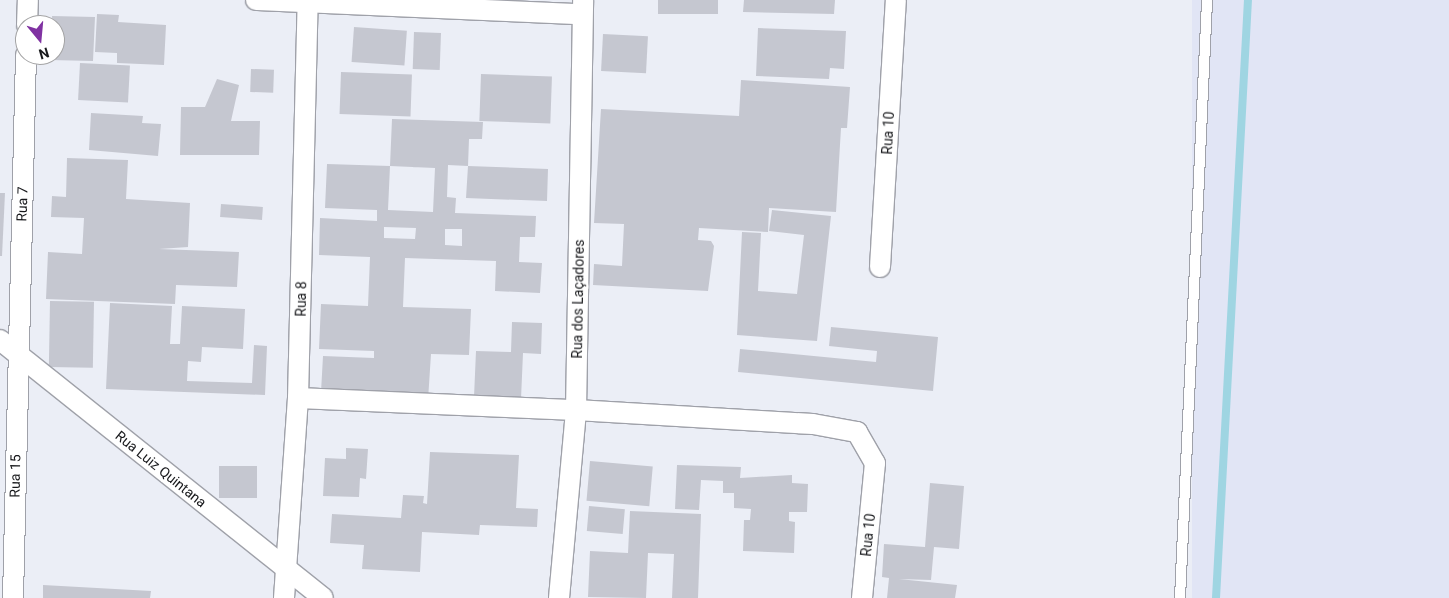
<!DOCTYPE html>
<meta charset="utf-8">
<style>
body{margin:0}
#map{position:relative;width:1449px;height:598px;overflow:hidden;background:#ebeef6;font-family:Roboto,sans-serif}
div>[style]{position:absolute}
.built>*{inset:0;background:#e1e5f5;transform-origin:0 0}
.stream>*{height:8px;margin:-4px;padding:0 4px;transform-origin:4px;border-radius:4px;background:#9fd5e2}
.building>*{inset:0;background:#c5c7d0;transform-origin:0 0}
.roads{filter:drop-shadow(1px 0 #9fa1a9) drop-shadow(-1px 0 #9fa1a9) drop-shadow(0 1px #9fa1a9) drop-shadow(0 -1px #9fa1a9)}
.service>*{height:10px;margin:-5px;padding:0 5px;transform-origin:5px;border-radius:5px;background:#fff}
.minor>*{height:20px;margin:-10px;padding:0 10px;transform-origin:10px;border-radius:10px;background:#fff}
span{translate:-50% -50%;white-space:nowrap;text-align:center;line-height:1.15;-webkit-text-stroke:4.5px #fff;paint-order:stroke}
.street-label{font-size:14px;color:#18191c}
.north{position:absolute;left:15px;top:15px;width:50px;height:50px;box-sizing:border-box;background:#fff;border:1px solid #a3a3a4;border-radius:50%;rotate:163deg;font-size:14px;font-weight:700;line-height:20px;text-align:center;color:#18191c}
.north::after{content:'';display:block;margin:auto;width:18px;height:22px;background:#8032a2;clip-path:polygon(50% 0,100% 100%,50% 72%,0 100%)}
</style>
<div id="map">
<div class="built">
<i style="left:1192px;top:0;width:257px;height:599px"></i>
</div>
<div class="stream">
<i style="left:1216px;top:598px;width:599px;rotate:-86.94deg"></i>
</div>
<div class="building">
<i style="left:658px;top:0;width:60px;height:14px"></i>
<i style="clip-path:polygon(744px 0,835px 0,834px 14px,743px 12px)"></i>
<i style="clip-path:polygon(97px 14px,119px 15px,118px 22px,166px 25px,164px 65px,117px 63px,117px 53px,95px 52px)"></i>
<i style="clip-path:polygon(52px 16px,95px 17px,93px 61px,50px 60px,55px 55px)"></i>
<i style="left:354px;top:27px;width:53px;height:35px;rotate:4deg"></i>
<i style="clip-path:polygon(758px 28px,846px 31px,844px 69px,830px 68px,829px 79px,756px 76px)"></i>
<i style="left:414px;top:32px;width:27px;height:37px;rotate:2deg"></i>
<i style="left:603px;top:34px;width:45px;height:37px;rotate:3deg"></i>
<i style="left:80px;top:63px;width:50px;height:37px;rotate:3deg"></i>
<i style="left:251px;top:69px;width:23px;height:23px;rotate:2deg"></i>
<i style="left:341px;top:72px;width:71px;height:42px;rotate:2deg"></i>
<i style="left:481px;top:74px;width:71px;height:47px;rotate:2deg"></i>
<i style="clip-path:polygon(217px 79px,239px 85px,231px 121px,260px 121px,259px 155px,180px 155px,181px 107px,205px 107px)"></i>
<i style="clip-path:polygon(741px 80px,850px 87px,847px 128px,841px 128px,836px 212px,769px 208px,768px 232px,699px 228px,698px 240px,711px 241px,714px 246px,708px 291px,593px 285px,594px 264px,622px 266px,624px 224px,594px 223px,601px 109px,739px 116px)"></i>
<i style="clip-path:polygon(91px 113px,143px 116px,142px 123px,161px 124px,158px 156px,89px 150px)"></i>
<i style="clip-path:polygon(evenodd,392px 119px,483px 122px,482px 139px,469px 139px,468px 166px,548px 169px,547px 201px,466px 198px,468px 166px,448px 165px,447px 197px,456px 198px,455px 213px,536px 216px,535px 237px,520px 237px,519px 262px,542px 263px,540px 293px,495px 291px,496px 261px,405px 258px,403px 307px,471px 309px,469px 355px,431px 354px,428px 400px,321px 392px,323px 356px,374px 358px,374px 351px,319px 349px,321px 304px,368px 306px,370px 257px,319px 255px,320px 218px,377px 221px,377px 210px,325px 208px,327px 164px,390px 166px,388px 210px,433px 212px,435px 168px,390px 166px,392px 119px,384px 227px,416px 228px,415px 239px,384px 238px,384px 227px,392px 119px,445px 229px,462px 229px,462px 246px,445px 245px,445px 229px)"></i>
<i style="clip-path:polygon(67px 158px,128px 160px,126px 199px,190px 203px,188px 247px,159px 249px,239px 252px,237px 287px,176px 285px,175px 304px,46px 299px,48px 252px,82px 254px,84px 218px,51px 217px,52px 196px,66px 197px)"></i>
<i style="clip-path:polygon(0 193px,5px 193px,2px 256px,0 256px)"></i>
<i style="left:221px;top:204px;width:42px;height:13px;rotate:4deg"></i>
<i style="clip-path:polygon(772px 210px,831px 216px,817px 341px,737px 335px,742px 232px,761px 233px,758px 291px,797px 294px,804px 235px,769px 231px)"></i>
<i style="left:50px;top:301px;width:44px;height:66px;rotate:1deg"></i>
<i style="clip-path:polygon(110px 303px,172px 306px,170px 344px,180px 344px,182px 306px,245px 309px,243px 349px,202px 347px,201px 362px,188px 361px,187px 381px,252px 383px,254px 345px,267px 346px,265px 395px,106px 389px)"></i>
<i style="clip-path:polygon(512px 322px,542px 323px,541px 354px,523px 353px,521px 399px,474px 397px,476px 351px,511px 352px)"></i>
<i style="clip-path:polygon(831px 327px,938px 337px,933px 391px,738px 372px,740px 349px,876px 362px,877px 351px,829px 346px)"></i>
<i style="clip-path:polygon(346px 448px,368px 449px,366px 479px,360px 478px,359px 497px,323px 496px,325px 458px,346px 459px)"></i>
<i style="clip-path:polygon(430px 452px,519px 455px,516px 508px,538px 509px,537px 527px,480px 525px,479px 535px,422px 532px,420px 572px,362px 569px,364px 545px,330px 543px,332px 514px,401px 518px,403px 495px,424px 496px,423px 503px,427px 504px)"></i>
<i style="left:590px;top:461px;width:63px;height:40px;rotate:5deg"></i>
<i style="clip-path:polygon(677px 465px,741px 467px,740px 478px,792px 475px,792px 483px,808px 484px,807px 512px,789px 512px,789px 521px,795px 522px,794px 553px,743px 551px,744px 520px,750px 520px,751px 509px,734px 508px,734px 493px,723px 493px,723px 481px,701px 480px,699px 510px,675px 509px)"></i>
<i style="left:219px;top:466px;width:38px;height:32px"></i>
<i style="clip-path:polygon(930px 483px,964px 486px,959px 549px,934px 547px,931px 580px,899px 579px,957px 585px,955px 598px,887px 598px,889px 578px,882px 577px,884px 544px,925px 547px)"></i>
<i style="left:589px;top:506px;width:36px;height:25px;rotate:5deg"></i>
<i style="clip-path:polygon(630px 511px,701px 514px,698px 598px,672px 598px,674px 554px,648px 553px,646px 598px,588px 597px,590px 551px,628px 553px)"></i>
<i style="clip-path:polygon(43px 585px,151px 591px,150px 598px,43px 598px)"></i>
</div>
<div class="roads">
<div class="service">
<i style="left:1180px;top:598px;width:599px;rotate:-87.41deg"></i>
</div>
<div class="minor">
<i style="left:256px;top:0;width:326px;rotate:2.5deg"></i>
<i style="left:27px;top:25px;width:25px;rotate:-88deg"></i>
<i style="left:880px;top:267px;width:267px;rotate:-86.6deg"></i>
<i style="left:0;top:340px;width:413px;rotate:38.6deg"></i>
<i style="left:298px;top:398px;width:278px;rotate:2.5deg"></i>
<i style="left:576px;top:410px;width:237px;rotate:3.4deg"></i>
<i style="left:813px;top:424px;width:45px;rotate:10.3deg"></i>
<i style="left:857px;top:432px;width:36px;rotate:60deg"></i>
<i style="left:875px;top:463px;width:136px;rotate:95.5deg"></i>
<i style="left:13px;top:598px;width:543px;rotate:-88.63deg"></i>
<i style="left:284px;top:598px;width:200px;rotate:-86deg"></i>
<i style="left:298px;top:398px;width:398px;rotate:-88.6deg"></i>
<i style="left:559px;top:598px;width:189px;rotate:-84.8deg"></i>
<i style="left:576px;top:410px;width:410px;rotate:-89deg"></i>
</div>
</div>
<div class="street-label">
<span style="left:888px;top:133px;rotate:-87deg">Rua 10</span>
<span style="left:22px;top:204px;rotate:-88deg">Rua 7</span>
<span style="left:301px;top:299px;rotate:-89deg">Rua 8</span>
<span style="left:578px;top:299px;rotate:-89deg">Rua dos Laçadores</span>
<span style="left:161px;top:469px;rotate:39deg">Rua Luiz Quintana</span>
<span style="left:15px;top:476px;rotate:-89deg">Rua 15</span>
<span style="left:868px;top:535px;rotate:-84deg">Rua 10</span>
</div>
<div class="north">N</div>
</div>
